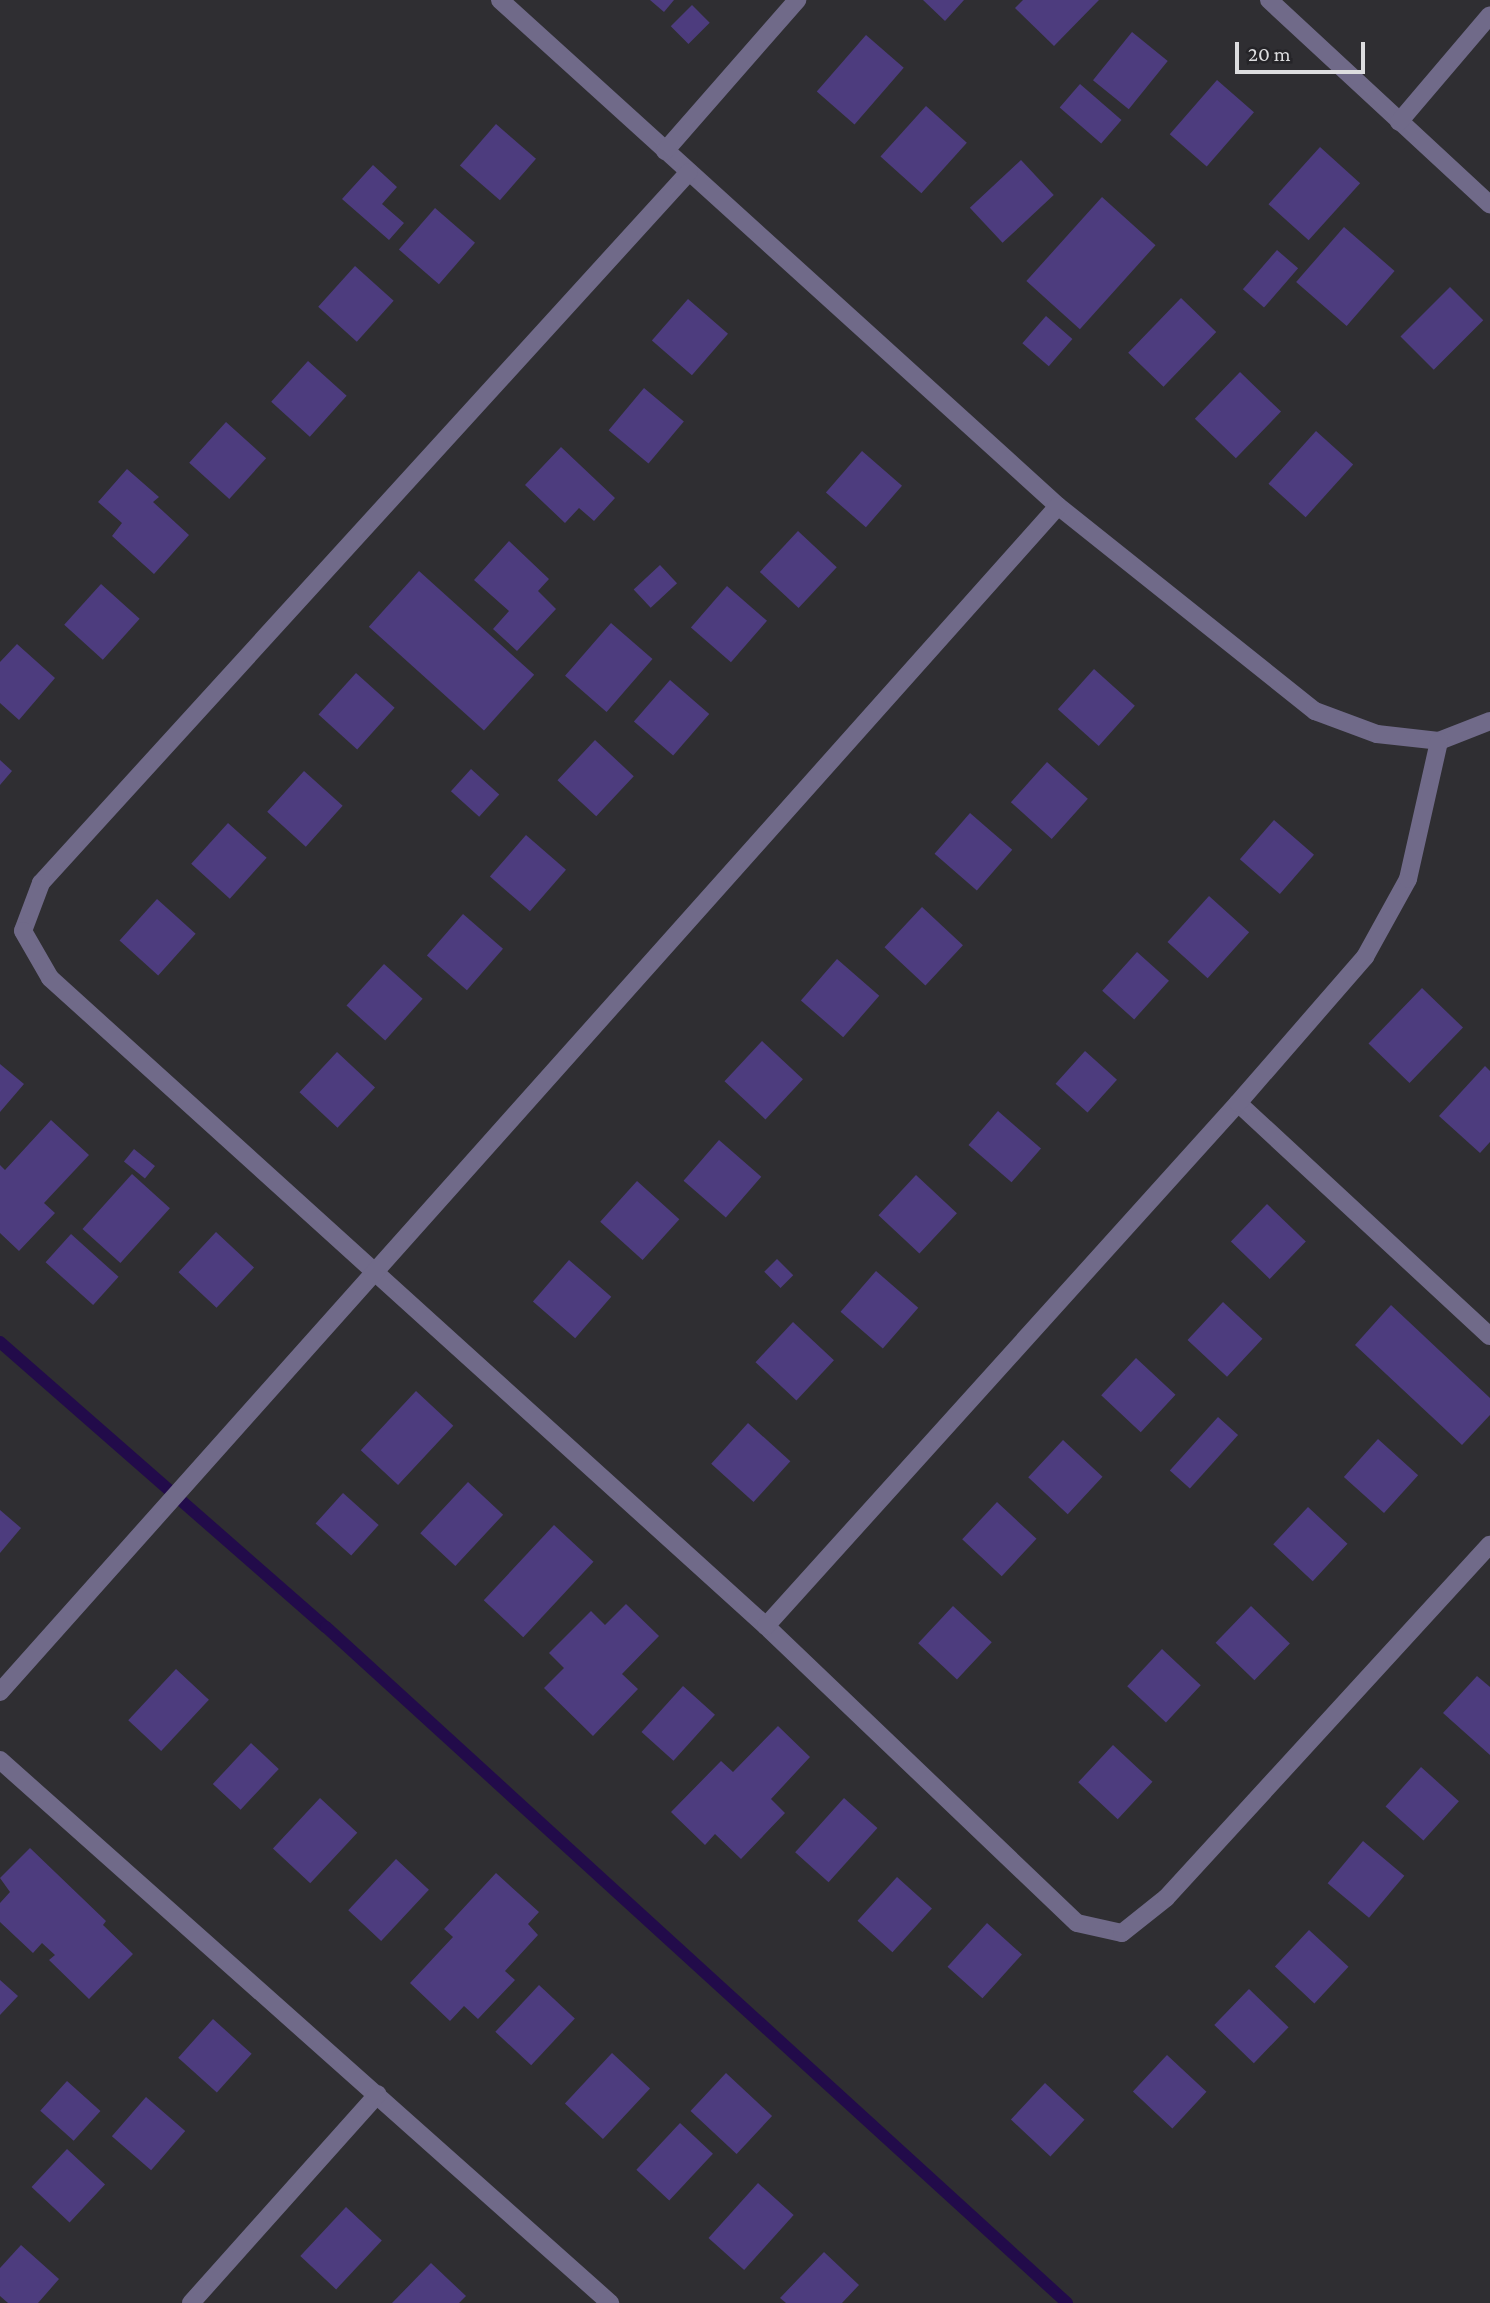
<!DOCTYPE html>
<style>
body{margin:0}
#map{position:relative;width:1490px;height:2303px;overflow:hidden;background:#2f2e32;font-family:"Crimson Pro",serif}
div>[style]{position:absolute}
.stream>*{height:12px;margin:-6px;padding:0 6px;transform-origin:6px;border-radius:6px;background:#220b4a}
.building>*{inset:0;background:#4d3c7e;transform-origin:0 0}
.minor>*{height:18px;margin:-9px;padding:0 9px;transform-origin:9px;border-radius:9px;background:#706a89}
span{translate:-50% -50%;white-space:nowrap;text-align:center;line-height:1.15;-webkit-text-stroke:5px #252428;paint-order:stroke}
.scale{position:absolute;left:1235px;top:42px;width:130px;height:32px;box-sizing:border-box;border:4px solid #dddddf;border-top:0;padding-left:9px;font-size:21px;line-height:24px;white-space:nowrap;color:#dddddf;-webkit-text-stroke:5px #252428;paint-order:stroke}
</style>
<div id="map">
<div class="stream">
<i style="left:0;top:1342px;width:433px;rotate:41.2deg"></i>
<i style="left:326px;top:1627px;width:1003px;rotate:42.37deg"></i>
</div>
<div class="building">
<i style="clip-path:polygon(650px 0,674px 0,664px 12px)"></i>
<i style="clip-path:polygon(923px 0,964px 0,945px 21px)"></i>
<i style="clip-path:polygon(1023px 0,1099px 0,1054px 46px,1015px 8px)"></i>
<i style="left:692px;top:5px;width:25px;height:30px;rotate:45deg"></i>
<i style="left:1132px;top:32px;width:46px;height:62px;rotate:39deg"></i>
<i style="left:866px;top:35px;width:50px;height:75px;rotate:41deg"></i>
<i style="left:1217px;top:80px;width:49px;height:72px;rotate:41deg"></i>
<i style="left:1080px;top:84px;width:55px;height:31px;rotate:41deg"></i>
<i style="left:926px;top:106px;width:55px;height:68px;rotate:42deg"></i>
<i style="left:496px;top:124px;width:53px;height:55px;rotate:41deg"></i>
<i style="left:1320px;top:147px;width:54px;height:77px;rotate:42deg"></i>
<i style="left:1021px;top:160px;width:48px;height:70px;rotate:47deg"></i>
<i style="clip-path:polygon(373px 165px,397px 187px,382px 204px,404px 223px,389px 240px,342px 199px)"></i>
<i style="left:1102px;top:197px;width:72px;height:113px;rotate:42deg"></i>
<i style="left:435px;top:208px;width:53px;height:55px;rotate:41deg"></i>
<i style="left:1344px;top:227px;width:67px;height:73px;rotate:41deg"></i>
<i style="left:1277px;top:250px;width:28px;height:52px;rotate:41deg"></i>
<i style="left:355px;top:266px;width:52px;height:55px;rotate:42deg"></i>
<i style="left:1450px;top:287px;width:47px;height:70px;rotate:45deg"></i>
<i style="left:1181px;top:298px;width:49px;height:76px;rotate:44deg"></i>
<i style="left:688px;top:299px;width:53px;height:55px;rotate:41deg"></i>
<i style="left:1046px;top:316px;width:35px;height:36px;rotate:41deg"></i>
<i style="left:308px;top:361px;width:52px;height:55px;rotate:42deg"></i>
<i style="left:1240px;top:372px;width:57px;height:65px;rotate:44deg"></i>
<i style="left:644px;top:388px;width:52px;height:55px;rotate:40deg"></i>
<i style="left:226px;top:422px;width:54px;height:55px;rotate:42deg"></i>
<i style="left:1316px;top:431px;width:50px;height:71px;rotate:42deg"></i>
<i style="clip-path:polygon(561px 447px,615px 498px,594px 521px,579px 508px,565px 523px,525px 485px)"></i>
<i style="left:862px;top:451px;width:53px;height:55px;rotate:41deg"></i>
<i style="clip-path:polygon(127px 469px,159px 497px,153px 502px,189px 535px,154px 574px,112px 536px,122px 523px,98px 502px)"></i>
<i style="left:798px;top:531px;width:53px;height:56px;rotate:43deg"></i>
<i style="clip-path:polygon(509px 541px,549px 579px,538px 591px,556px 609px,517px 651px,493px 629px,509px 611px,474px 580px)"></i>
<i style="left:660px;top:565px;width:25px;height:36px;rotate:47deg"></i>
<i style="left:419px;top:571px;width:155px;height:75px;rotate:42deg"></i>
<i style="left:101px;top:584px;width:52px;height:55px;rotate:42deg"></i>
<i style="left:727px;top:586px;width:53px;height:55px;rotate:41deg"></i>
<i style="left:611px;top:623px;width:55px;height:70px;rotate:41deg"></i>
<i style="clip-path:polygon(17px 644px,55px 678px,19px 720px,0 703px,0 662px)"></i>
<i style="left:1094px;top:669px;width:55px;height:54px;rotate:42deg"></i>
<i style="left:356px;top:673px;width:52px;height:56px;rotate:42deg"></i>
<i style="left:670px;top:680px;width:52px;height:55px;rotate:41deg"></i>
<i style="left:595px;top:740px;width:53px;height:55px;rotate:43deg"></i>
<i style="clip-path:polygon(0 760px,12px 771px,0 785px)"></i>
<i style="left:1047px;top:762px;width:55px;height:54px;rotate:42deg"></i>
<i style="left:471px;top:769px;width:38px;height:30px;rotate:42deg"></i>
<i style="left:304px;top:771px;width:52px;height:55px;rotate:42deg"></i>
<i style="left:970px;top:813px;width:56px;height:54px;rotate:41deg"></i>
<i style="left:1274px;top:820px;width:53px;height:52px;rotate:41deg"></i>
<i style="left:228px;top:823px;width:52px;height:55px;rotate:42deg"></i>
<i style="left:526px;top:835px;width:53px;height:55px;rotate:41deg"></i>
<i style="left:1209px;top:896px;width:54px;height:62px;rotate:42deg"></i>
<i style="left:157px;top:899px;width:52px;height:56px;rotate:42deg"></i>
<i style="left:922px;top:907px;width:56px;height:55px;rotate:43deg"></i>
<i style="left:463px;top:914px;width:53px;height:55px;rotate:41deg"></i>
<i style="left:1137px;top:952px;width:43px;height:52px;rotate:42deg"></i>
<i style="left:837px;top:959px;width:56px;height:55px;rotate:41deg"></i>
<i style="left:384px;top:964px;width:52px;height:56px;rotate:42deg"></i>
<i style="left:1422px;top:988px;width:57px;height:77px;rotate:44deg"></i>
<i style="left:762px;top:1041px;width:56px;height:55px;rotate:43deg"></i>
<i style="left:1085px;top:1051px;width:43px;height:44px;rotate:42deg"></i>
<i style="left:337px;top:1052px;width:52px;height:55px;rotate:43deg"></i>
<i style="clip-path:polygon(0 1064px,24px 1084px,0 1112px)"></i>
<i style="clip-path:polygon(1485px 1066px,1490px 1071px,1490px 1142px,1480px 1153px,1439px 1116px)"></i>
<i style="left:998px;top:1111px;width:57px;height:45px;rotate:41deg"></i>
<i style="clip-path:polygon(51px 1120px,89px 1155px,44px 1203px,55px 1213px,19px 1251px,0 1233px,0 1165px,5px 1170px)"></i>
<i style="left:719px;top:1140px;width:56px;height:54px;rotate:41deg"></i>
<i style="left:134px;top:1149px;width:27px;height:16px;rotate:39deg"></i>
<i style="left:132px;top:1174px;width:51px;height:74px;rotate:42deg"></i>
<i style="left:916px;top:1175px;width:56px;height:55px;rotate:43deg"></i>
<i style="left:637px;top:1181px;width:57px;height:55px;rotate:42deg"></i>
<i style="left:1267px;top:1204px;width:54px;height:52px;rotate:44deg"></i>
<i style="left:216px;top:1232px;width:52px;height:55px;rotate:43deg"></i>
<i style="left:71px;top:1234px;width:64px;height:38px;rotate:42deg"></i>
<i style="left:777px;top:1259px;width:23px;height:18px;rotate:45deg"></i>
<i style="left:569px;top:1260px;width:56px;height:55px;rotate:41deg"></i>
<i style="left:876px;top:1271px;width:56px;height:54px;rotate:41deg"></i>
<i style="left:1223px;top:1302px;width:54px;height:52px;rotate:43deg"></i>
<i style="clip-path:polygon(1391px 1305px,1490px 1398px,1490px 1415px,1462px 1445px,1355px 1345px)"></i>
<i style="left:793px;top:1322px;width:56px;height:55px;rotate:43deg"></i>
<i style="left:1136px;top:1358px;width:54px;height:51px;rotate:43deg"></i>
<i style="left:416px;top:1391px;width:51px;height:81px;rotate:43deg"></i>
<i style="left:1218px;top:1417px;width:27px;height:72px;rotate:42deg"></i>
<i style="left:748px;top:1423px;width:57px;height:55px;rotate:42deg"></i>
<i style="left:1378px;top:1439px;width:54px;height:51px;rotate:42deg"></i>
<i style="left:1063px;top:1440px;width:54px;height:51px;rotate:43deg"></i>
<i style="left:468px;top:1482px;width:48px;height:70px;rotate:43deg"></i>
<i style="left:343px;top:1493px;width:48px;height:41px;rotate:42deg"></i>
<i style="left:997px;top:1502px;width:54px;height:51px;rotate:43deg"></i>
<i style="left:1308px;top:1507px;width:54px;height:51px;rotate:43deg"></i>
<i style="clip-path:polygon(0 1510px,21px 1528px,0 1553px)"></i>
<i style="left:554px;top:1525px;width:54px;height:103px;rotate:43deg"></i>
<i style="clip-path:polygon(626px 1604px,659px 1636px,622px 1674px,638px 1689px,593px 1736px,544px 1688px,564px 1668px,549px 1653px,591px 1611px,605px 1625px)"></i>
<i style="left:953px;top:1606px;width:53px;height:51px;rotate:43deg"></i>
<i style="left:1251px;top:1606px;width:54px;height:51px;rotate:44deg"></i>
<i style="left:1162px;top:1649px;width:53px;height:51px;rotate:43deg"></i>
<i style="left:176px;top:1669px;width:45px;height:70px;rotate:43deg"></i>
<i style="clip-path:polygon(1477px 1676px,1490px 1687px,1490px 1755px,1443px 1713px)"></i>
<i style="left:683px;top:1686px;width:43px;height:62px;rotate:42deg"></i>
<i style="clip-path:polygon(778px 1726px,810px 1757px,771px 1799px,785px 1813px,741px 1859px,715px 1834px,705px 1845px,671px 1812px,721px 1761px,733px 1772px)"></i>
<i style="left:251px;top:1743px;width:38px;height:56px;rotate:43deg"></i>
<i style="left:1113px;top:1745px;width:54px;height:51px;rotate:43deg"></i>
<i style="left:1421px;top:1767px;width:51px;height:53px;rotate:42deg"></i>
<i style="left:320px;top:1798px;width:51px;height:69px;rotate:43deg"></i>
<i style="left:844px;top:1798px;width:45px;height:73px;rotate:42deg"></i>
<i style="left:1363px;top:1841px;width:54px;height:55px;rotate:40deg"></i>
<i style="clip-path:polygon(30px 1848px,106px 1921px,103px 1925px,133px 1954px,89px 1999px,49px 1960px,55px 1955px,42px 1943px,33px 1953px,0 1922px,0 1903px,10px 1892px,0 1878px)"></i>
<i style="left:396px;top:1859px;width:45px;height:70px;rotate:43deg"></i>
<i style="clip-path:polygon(496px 1873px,539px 1912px,528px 1924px,538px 1935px,505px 1971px,515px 1980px,478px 2019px,464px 2006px,450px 2021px,410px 1983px,453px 1937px,444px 1929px)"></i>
<i style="left:897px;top:1877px;width:47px;height:59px;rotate:42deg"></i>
<i style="left:987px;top:1923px;width:47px;height:59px;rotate:42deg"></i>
<i style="left:1309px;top:1930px;width:54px;height:50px;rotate:43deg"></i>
<i style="clip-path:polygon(0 1980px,18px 1996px,0 2015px)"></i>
<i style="left:539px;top:1985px;width:49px;height:64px;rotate:43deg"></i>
<i style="left:1249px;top:1989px;width:55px;height:50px;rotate:44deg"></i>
<i style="left:213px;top:2019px;width:52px;height:52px;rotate:42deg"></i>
<i style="left:612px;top:2053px;width:52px;height:69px;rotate:43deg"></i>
<i style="left:1167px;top:2055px;width:54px;height:50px;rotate:43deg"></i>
<i style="left:726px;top:2073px;width:63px;height:52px;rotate:43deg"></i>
<i style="left:67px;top:2081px;width:45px;height:40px;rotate:42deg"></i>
<i style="left:1045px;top:2083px;width:54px;height:50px;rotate:43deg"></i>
<i style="left:146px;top:2097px;width:52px;height:52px;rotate:41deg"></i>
<i style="left:680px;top:2123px;width:45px;height:64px;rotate:43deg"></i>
<i style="left:67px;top:2149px;width:52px;height:52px;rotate:43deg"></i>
<i style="left:758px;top:2183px;width:48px;height:74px;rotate:42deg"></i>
<i style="left:346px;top:2207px;width:49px;height:67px;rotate:43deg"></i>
<i style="clip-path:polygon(21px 2245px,59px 2279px,38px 2303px,8px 2303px,0 2296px,0 2268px)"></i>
<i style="clip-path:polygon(824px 2252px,859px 2285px,842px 2303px,786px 2303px,780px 2298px)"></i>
<i style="clip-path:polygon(431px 2263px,466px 2296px,459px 2303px,392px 2303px)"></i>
</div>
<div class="minor">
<i style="left:500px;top:0;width:753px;rotate:42.2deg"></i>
<i style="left:1058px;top:506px;width:329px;rotate:38.6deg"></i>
<i style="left:1315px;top:711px;width:66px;rotate:20.4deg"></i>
<i style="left:1377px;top:734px;width:62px;rotate:6.4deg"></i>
<i style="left:1439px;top:741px;width:55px;rotate:-21.4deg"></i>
<i style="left:1269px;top:0;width:301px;rotate:42.8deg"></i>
<i style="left:1399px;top:122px;width:140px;rotate:-49.6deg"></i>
<i style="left:665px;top:151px;width:201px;rotate:-48.8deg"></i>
<i style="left:689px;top:172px;width:962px;rotate:132.35deg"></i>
<i style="left:41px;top:883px;width:51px;rotate:110.6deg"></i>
<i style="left:23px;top:931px;width:54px;rotate:60.1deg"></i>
<i style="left:50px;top:978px;width:966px;rotate:42.15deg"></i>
<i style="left:766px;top:1626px;width:430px;rotate:43.7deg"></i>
<i style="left:1077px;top:1923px;width:46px;rotate:12.5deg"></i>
<i style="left:1122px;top:1933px;width:56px;rotate:-38.5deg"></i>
<i style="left:1166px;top:1898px;width:479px;rotate:-47.5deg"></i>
<i style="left:1238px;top:1103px;width:343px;rotate:42.8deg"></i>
<i style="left:766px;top:1626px;width:704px;rotate:-47.93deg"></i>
<i style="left:1238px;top:1103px;width:194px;rotate:-49deg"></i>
<i style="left:1365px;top:957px;width:89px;rotate:-61.1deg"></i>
<i style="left:1408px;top:879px;width:141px;rotate:-77.3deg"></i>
<i style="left:0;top:1692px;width:1589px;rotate:-48.26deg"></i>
<i style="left:0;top:1760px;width:817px;rotate:41.67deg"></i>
<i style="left:191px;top:2303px;width:280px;rotate:-48.2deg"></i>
</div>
<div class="scale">20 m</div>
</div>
